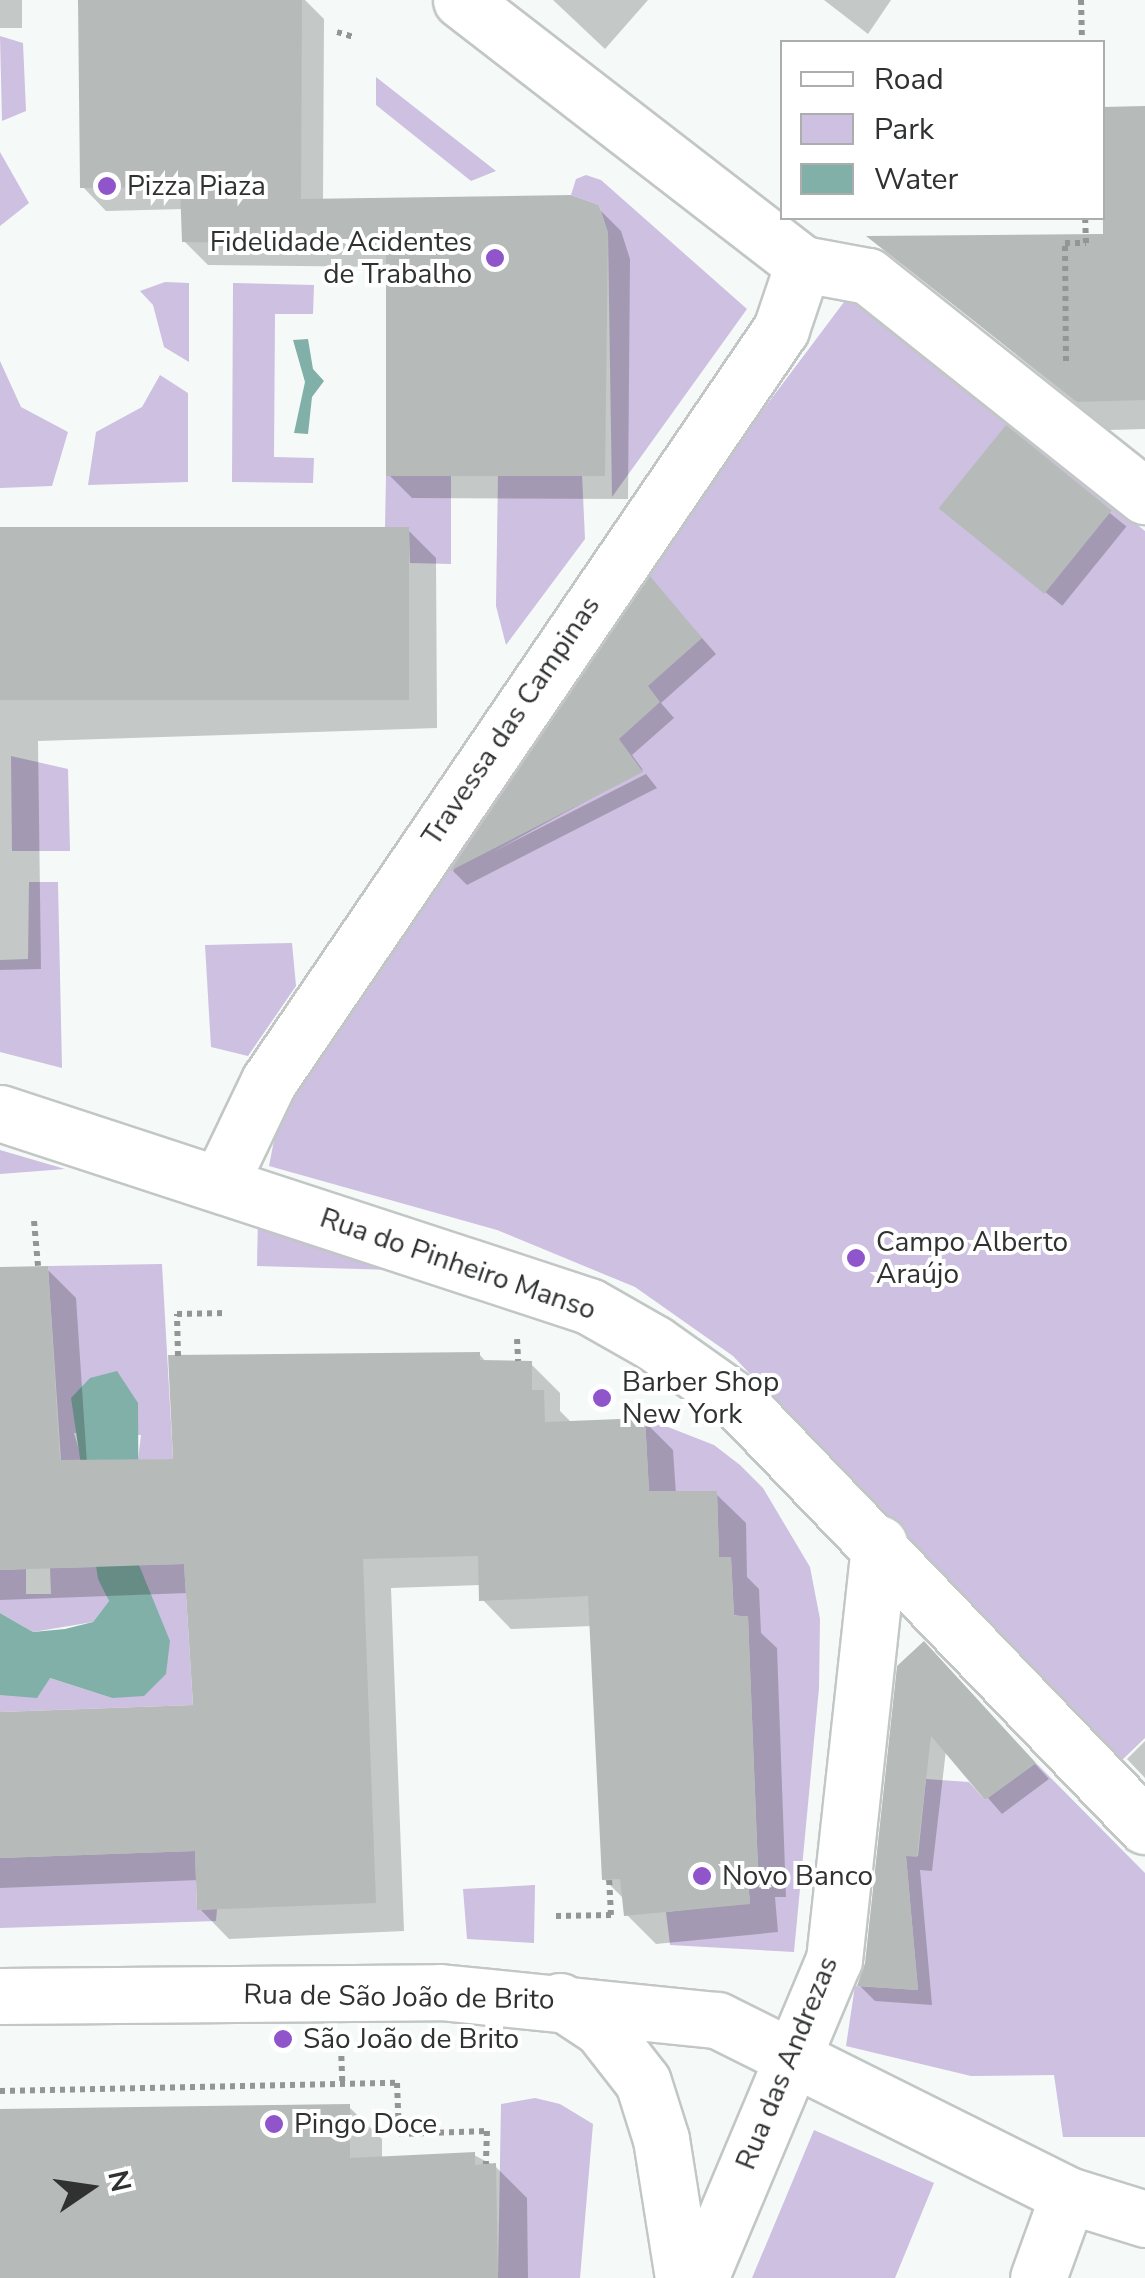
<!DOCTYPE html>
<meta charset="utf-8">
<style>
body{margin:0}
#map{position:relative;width:1145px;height:2278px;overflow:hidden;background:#f5faf9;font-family:"Nunito Sans",sans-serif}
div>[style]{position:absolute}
.green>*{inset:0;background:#cdc0e0}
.water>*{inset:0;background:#81b0a8}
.shadow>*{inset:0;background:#0003;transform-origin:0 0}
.building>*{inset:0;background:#b6bbba;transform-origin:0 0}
.path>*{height:6px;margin-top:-3px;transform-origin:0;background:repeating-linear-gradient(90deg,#939695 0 5px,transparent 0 10px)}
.roads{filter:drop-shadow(2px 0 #c2c7c6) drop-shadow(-2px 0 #c2c7c6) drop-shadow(0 2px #c2c7c6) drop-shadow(0 -2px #c2c7c6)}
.street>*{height:55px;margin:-27.5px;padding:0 27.5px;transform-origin:27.5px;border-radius:27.5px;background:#fff}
.dots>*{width:28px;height:28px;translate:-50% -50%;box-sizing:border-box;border:5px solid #fff;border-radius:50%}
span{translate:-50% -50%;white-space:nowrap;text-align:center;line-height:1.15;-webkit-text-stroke:8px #fff;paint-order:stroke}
.poi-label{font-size:28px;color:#303231}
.left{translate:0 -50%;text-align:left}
.right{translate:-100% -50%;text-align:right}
.street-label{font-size:28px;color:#303231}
.legend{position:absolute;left:780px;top:40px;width:325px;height:180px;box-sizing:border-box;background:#fff;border:2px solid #acadad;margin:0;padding:12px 18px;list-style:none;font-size:30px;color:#303231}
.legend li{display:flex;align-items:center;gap:20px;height:50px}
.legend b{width:50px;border:2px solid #acadad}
.north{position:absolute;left:40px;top:2138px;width:100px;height:100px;-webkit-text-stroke:8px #fff;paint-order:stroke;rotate:77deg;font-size:28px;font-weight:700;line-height:40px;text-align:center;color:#303231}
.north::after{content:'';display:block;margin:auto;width:35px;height:45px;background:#303231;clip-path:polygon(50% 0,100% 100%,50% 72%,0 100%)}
</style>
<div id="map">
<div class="green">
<i style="clip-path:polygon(0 36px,23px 43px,26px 111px,2px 121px)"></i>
<i style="clip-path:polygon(376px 77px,496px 171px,471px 181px,376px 105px)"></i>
<i style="clip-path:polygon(0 152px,29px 203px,0 226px)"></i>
<i style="clip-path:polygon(586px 175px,601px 180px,747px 309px,612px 497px,608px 233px,599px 205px,571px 195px,576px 179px)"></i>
<i style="clip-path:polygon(165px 282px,189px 283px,189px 362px,164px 347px,153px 305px,140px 291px)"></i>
<i style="clip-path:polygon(233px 283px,314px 285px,313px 314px,275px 314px,274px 457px,314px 458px,313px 483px,232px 482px)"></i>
<i style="clip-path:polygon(850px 294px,1145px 531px,1145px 1738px,1119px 1763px,733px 1356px,635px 1287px,497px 1230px,269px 1166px,283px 1094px,691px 506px)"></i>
<i style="clip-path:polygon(0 361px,21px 407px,68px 432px,52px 486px,0 488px)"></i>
<i style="clip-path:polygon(160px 375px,188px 393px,188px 482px,88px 485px,96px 432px,142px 407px)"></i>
<i style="clip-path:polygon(451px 474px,451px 564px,410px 563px,409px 528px,385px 528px,386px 476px)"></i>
<i style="clip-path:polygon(498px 474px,582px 474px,585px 539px,506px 645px,496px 606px)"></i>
<i style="clip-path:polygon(11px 756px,68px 769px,70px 851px,12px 851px)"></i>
<i style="clip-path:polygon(29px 882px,58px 882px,62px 1068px,0 1052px,0 960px,28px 959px)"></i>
<i style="clip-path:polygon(292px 943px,296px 986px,248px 1056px,211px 1047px,205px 945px)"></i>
<i style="clip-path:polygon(0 1150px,65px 1169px,0 1174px)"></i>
<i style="clip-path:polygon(258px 1216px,393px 1270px,257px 1266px)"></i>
<i style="clip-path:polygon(162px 1264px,173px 1459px,138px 1460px,141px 1435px,74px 1433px,82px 1460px,61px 1461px,48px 1266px)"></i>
<i style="clip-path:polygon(645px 1418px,714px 1445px,740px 1465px,763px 1488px,810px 1567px,820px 1619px,819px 1688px,794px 1952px,670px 1945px,666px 1912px,750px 1903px,747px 1869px,758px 1868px,748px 1617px,734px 1615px,731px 1557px,719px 1557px,717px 1491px,649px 1491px)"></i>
<i style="clip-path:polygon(184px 1564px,193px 1705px,0 1712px,0 1695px,50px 1678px,112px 1698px,146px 1587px,139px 1565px)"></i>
<i style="clip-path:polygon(98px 1567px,109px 1601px,93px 1622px,33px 1632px,0 1613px,0 1570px,26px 1569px,26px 1594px,51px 1594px,50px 1568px)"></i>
<i style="clip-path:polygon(1036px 1763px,1145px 1873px,1145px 2137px,1063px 2137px,1054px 2075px,971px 2076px,846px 2046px,855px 1986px,918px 1990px,906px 1856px,918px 1856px,926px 1779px,969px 1782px,985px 1800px)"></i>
<i style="clip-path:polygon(195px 1851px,197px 1910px,217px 1909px,216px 1921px,0 1928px,0 1858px)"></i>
<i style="clip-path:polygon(535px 1885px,534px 1943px,467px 1939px,463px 1889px)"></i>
<i style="clip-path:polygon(535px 2098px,560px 2104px,593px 2124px,580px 2278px,498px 2278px,501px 2104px)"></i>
<i style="clip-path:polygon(814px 2130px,934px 2183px,895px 2278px,752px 2278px)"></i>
</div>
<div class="water">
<i style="clip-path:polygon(308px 339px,313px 369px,324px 381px,312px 397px,308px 434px,294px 433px,305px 382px,293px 340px)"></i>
<i style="clip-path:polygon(117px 1371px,138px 1403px,139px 1565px,170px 1641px,166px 1674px,144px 1696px,112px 1698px,50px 1678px,37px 1698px,0 1695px,0 1613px,33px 1632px,65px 1629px,93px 1622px,109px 1601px,98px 1579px,71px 1398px,90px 1378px)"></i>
</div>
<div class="shadow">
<i style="left:0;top:0;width:22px;height:28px"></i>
<i style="clip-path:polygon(81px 0,305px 0,324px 19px,323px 201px,597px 207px,621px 231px,630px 259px,628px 499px,412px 498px,389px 475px,389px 267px,208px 265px,184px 241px,183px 209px,106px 211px,83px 187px)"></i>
<i style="clip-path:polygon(553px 0,648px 0,605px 49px)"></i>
<i style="clip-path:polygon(824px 0,891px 0,868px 34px)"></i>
<i style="clip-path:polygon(1145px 108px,1145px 429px,1109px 430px,872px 238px,1105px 236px)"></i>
<i style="left:1006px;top:429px;width:155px;height:102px;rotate:39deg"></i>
<i style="clip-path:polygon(408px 530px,436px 558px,437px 728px,38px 741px,41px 969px,0 970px,0 539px)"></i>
<i style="clip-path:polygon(651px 580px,716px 654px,661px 703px,674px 718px,632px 755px,643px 770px,491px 853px,646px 774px,657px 788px,467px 885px,453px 871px)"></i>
<i style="clip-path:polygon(0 1269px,47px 1269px,76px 1298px,87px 1463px,175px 1462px,479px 1354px,487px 1363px,531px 1364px,560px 1393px,560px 1411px,573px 1424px,644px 1421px,673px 1450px,676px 1494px,716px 1494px,746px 1523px,747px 1577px,759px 1589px,761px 1633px,777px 1648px,786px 1897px,775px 1897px,778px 1932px,656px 1944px,627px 1915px,625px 1900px,604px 1879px,592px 1626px,511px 1629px,482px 1599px,481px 1585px,391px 1588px,404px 1931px,229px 1939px,200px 1909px,199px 1880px,0 1888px,0 1714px,195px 1707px,188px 1593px,0 1600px)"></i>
<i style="clip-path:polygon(940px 1660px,1049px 1779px,1002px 1814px,946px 1750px,932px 1871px,920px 1870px,932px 2005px,875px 2001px,860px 1986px)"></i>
<i style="clip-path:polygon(1145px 1741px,1145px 1778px,1127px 1759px)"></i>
<i style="clip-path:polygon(349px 2107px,382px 2139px,382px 2159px,474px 2155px,495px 2166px,527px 2198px,528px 2278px,0 2278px,0 2111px)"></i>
</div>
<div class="building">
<i style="clip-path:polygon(78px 0,302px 0,301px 199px,571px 195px,599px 205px,608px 233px,605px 476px,386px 476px,386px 245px,182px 242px,180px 187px,80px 188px)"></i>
<i style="clip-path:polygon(1145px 106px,1145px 400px,1077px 402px,866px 236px,1103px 234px,1102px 107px)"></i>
<i style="left:1006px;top:425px;width:136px;height:107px;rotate:39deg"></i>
<i style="left:409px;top:527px;width:173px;height:409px;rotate:90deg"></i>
<i style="clip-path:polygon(650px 576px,702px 638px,648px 686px,660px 702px,619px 739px,643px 772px,450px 871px)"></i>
<i style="clip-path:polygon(48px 1266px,60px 1460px,173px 1459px,168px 1355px,480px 1352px,480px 1360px,532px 1361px,532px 1390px,544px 1390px,545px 1422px,645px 1418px,649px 1491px,717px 1491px,719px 1557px,731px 1557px,734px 1616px,748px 1616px,758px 1869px,747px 1869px,750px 1904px,624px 1916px,620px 1879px,602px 1880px,588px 1596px,479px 1601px,478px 1556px,363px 1559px,376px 1903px,197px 1910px,195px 1851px,0 1858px,0 1712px,193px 1705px,184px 1564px,0 1570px,0 1267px)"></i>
<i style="clip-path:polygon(924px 1641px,1036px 1763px,985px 1800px,931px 1736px,917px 1857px,906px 1856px,918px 1990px,857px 1986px,865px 1963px,897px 1666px)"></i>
<i style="clip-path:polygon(350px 2104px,350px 2158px,475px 2152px,475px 2165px,496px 2163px,498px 2278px,0 2278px,0 2109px)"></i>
</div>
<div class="path">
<i style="left:1081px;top:0;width:42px;rotate:88.6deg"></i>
<i style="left:337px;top:32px;width:17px;rotate:17deg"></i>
<i style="left:1066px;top:361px;width:118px;rotate:-90.5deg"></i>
<i style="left:1065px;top:243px;width:21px"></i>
<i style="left:1086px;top:243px;width:25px;rotate:-92deg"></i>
<i style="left:34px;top:1221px;width:45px;rotate:84.9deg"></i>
<i style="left:517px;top:1339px;width:22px;rotate:87deg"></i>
<i style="left:178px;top:1356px;width:42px;rotate:-91.4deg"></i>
<i style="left:177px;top:1314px;width:50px;rotate:-1.1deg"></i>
<i style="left:556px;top:1916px;width:55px;rotate:-1deg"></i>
<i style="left:611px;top:1915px;width:35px;rotate:-93deg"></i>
<i style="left:341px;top:2046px;width:37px;rotate:88deg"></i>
<i style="left:0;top:2091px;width:397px;rotate:-1.2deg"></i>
<i style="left:397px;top:2083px;width:51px;rotate:87.8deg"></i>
<i style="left:399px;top:2134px;width:88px;rotate:-2deg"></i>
<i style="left:487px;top:2131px;width:33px;rotate:92deg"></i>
</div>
<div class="roads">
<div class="street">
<i style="left:461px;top:0;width:432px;rotate:37.7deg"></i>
<i style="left:803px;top:264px;width:66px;rotate:10.5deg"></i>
<i style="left:868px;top:276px;width:354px;rotate:38.5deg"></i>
<i style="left:0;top:1113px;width:620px;rotate:18.14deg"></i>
<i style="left:589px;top:1306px;width:75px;rotate:29.6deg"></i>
<i style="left:654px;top:1343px;width:105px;rotate:35.3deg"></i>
<i style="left:740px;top:1404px;width:585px;rotate:46.18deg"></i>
<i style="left:221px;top:1181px;width:111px;rotate:-64.4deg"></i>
<i style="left:269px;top:1081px;width:910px;rotate:-55.75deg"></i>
<i style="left:781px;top:329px;width:69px;rotate:-71.3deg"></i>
<i style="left:0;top:1996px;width:440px;rotate:-0.5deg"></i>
<i style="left:440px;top:1992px;width:278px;rotate:5.8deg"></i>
<i style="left:717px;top:2020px;width:392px;rotate:26.5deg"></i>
<i style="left:1068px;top:2195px;width:81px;rotate:17.3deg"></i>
<i style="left:560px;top:2001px;width:49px;rotate:33.4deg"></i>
<i style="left:601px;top:2028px;width:68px;rotate:52.1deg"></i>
<i style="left:643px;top:2082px;width:60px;rotate:72.5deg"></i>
<i style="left:661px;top:2139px;width:141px;rotate:81deg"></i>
<i style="left:700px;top:2278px;width:345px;rotate:-67.2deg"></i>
<i style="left:834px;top:1960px;width:419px;rotate:-83.8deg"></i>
<i style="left:1038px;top:2278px;width:88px;rotate:-70.1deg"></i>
</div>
</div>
<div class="dots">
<i style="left:107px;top:186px;background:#9054cb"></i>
<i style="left:495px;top:258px;background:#9054cb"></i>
<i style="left:856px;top:1258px;background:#9054cb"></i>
<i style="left:602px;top:1398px;background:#9054cb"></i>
<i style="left:702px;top:1876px;background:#9054cb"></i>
<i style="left:283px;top:2039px;background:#9054cb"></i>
<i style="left:274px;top:2124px;background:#9054cb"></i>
</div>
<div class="poi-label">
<span class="left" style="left:127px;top:186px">Pizza Piaza</span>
<span class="right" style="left:472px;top:258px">Fidelidade Acidentes<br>de Trabalho</span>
<span class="left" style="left:876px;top:1258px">Campo Alberto<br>Araújo</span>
<span class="left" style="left:622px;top:1398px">Barber Shop<br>New York</span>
<span class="left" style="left:722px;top:1876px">Novo Banco</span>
<span class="left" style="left:303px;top:2039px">São João de Brito</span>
<span class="left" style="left:294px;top:2124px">Pingo Doce</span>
</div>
<div class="street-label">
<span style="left:511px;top:721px;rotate:-56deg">Travessa das Campinas</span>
<span style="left:458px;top:1264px;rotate:19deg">Rua do Pinheiro Manso</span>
<span style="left:399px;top:1997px;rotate:1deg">Rua de São João de Brito</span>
<span style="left:787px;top:2063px;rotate:-68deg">Rua das Andrezas</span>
</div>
<ul class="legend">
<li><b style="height:12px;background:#fff"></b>Road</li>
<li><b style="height:28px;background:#cdc0e0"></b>Park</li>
<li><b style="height:28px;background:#81b0a8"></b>Water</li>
</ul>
<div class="north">N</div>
</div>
